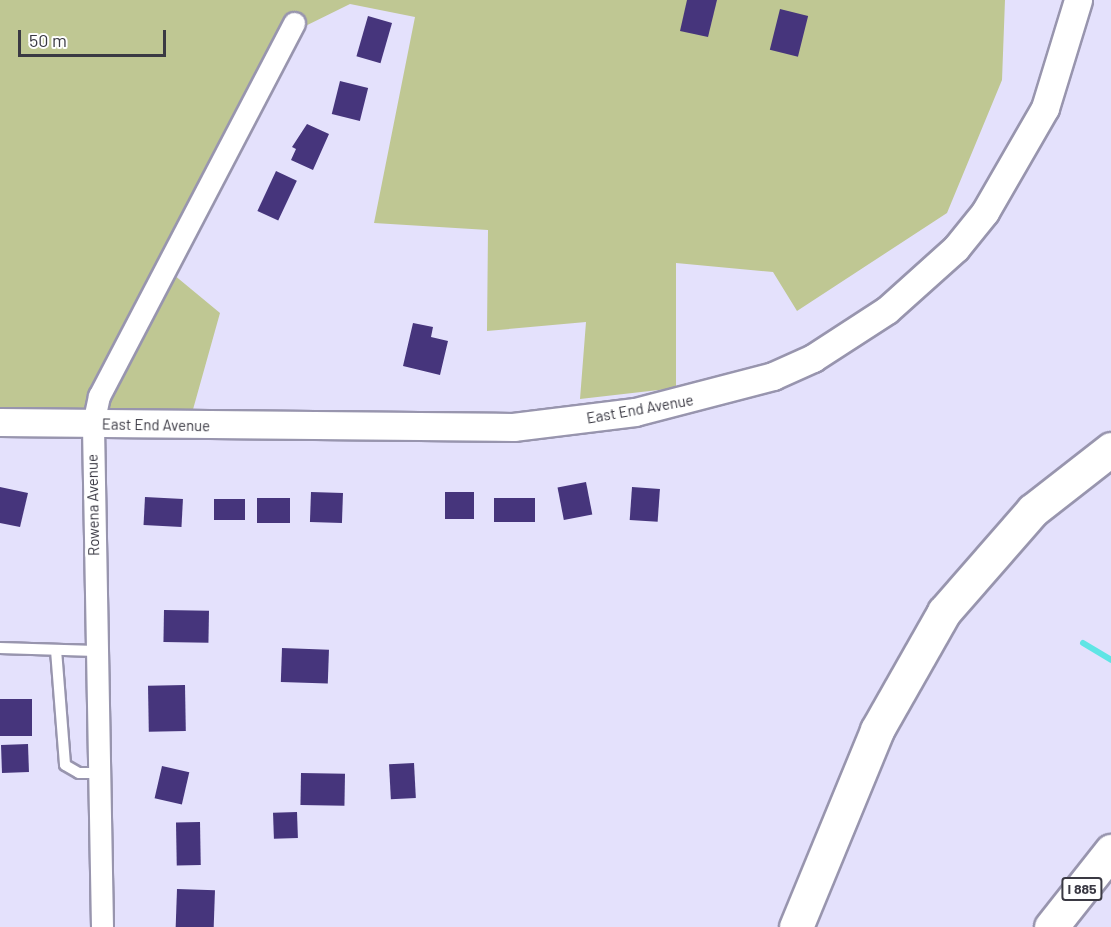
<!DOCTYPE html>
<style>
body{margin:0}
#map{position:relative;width:1111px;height:927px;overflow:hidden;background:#e4e1fc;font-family:Barlow,sans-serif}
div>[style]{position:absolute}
.green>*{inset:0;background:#bfc793}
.stream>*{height:6px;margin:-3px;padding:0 3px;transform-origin:3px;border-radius:3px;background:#5fe5e5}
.building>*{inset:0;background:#46357c;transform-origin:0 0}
.roads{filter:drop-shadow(2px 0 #9895ae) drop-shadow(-2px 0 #9895ae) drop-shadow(0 2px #9895ae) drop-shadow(0 -2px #9895ae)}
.service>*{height:10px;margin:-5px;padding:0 5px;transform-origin:5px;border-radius:5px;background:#fff}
.minor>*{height:21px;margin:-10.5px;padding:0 10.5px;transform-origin:10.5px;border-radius:10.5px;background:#fff}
.tertiary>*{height:27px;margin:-13.5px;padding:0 13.5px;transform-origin:13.5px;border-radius:13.5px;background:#fff}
.motorway>*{height:33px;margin:-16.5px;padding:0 16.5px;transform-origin:16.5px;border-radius:16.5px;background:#fff}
span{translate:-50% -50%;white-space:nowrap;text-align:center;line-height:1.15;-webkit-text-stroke:6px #fff;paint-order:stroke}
.shield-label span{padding:2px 4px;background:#fff;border:2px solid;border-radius:4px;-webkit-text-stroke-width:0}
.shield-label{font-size:14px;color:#3a3943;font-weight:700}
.street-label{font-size:15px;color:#3a3943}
.scale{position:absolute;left:18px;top:30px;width:148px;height:27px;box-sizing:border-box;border:3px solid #3a3943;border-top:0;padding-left:8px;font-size:18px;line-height:21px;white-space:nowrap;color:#3a3943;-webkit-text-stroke:4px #fff;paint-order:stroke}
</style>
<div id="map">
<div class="green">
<i style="clip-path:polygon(0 0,1005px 0,1002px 80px,947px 213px,797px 311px,773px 272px,676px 263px,676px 388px,580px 399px,586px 322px,487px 331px,488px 230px,374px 223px,415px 17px,350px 4px,279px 39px,162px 265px,220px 313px,192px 413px,0 411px)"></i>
</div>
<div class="stream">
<i style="left:1083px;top:643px;width:33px;rotate:31deg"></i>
</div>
<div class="building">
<i style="clip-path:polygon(687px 0,717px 0,708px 37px,680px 31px)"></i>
<i style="left:780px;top:9px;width:29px;height:42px;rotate:14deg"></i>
<i style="left:368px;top:16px;width:25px;height:42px;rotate:16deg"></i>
<i style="left:340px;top:81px;width:29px;height:34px;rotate:14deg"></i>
<i style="clip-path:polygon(307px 124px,329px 134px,313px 170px,291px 160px,296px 149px,292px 147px)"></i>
<i style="left:276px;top:171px;width:23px;height:44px;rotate:25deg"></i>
<i style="clip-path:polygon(413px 323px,433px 327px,431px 337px,448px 341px,440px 375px,403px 366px)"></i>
<i style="left:586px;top:482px;width:33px;height:29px;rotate:79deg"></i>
<i style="clip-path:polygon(0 487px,28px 493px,20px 527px,0 523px)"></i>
<i style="left:632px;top:487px;width:28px;height:33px;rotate:4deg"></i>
<i style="left:311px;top:492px;width:32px;height:30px;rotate:2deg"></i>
<i style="left:445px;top:492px;width:29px;height:27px"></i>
<i style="left:145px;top:497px;width:38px;height:28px;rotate:3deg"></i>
<i style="left:257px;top:498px;width:33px;height:25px"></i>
<i style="left:535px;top:498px;width:24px;height:41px;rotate:90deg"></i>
<i style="left:245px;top:499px;width:21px;height:31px;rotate:90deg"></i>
<i style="left:164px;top:610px;width:45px;height:32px;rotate:1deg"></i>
<i style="left:282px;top:648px;width:47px;height:34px;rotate:2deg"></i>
<i style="left:185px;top:685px;width:46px;height:37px;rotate:89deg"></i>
<i style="left:0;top:699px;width:32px;height:37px"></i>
<i style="left:28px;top:744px;width:28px;height:27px;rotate:88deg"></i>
<i style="left:414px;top:763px;width:35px;height:25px;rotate:87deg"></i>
<i style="left:162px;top:766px;width:28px;height:33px;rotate:13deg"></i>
<i style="left:301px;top:773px;width:44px;height:32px;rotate:1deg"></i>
<i style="left:297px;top:812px;width:26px;height:24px;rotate:88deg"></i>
<i style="left:200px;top:822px;width:43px;height:24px;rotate:89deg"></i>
<i style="left:177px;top:889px;width:38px;height:38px;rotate:2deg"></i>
</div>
<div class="roads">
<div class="service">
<i style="left:0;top:648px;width:96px;rotate:1.8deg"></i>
<i style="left:56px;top:650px;width:115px;rotate:85.5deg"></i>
<i style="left:65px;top:765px;width:16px;rotate:30deg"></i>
<i style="left:79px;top:773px;width:19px"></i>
</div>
<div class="minor">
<i style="left:102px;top:927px;width:503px;rotate:-91.03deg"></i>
<i style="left:93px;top:424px;width:29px;rotate:-78deg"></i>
<i style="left:99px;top:396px;width:421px;rotate:-62.4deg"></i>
</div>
<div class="tertiary">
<i style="left:0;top:422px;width:513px;rotate:0.56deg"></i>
<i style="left:513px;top:427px;width:123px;rotate:-7deg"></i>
<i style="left:635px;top:412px;width:143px;rotate:-14.6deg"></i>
<i style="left:773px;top:376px;width:44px;rotate:-24.2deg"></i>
<i style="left:813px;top:358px;width:88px;rotate:-33deg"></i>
<i style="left:887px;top:310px;width:93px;rotate:-41.9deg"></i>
<i style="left:956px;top:248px;width:46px;rotate:-51.1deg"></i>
<i style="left:985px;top:212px;width:120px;rotate:-60deg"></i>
<i style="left:1045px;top:108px;width:113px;rotate:-73deg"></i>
</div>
<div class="motorway">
<i style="left:796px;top:927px;width:213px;rotate:-67.6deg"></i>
<i style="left:877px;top:730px;width:136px;rotate:-60.4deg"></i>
<i style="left:944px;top:612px;width:135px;rotate:-48.9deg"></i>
<i style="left:1033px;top:510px;width:99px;rotate:-38deg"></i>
<i style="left:1051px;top:927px;width:97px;rotate:-51.7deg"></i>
</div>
</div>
<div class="shield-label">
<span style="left:1082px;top:889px">I 885</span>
</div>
<div class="street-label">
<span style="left:640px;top:409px;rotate:-10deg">East End Avenue</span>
<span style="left:156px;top:425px;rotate:1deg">East End Avenue</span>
<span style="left:93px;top:505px;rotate:-91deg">Rowena Avenue</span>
</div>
<div class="scale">50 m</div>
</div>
